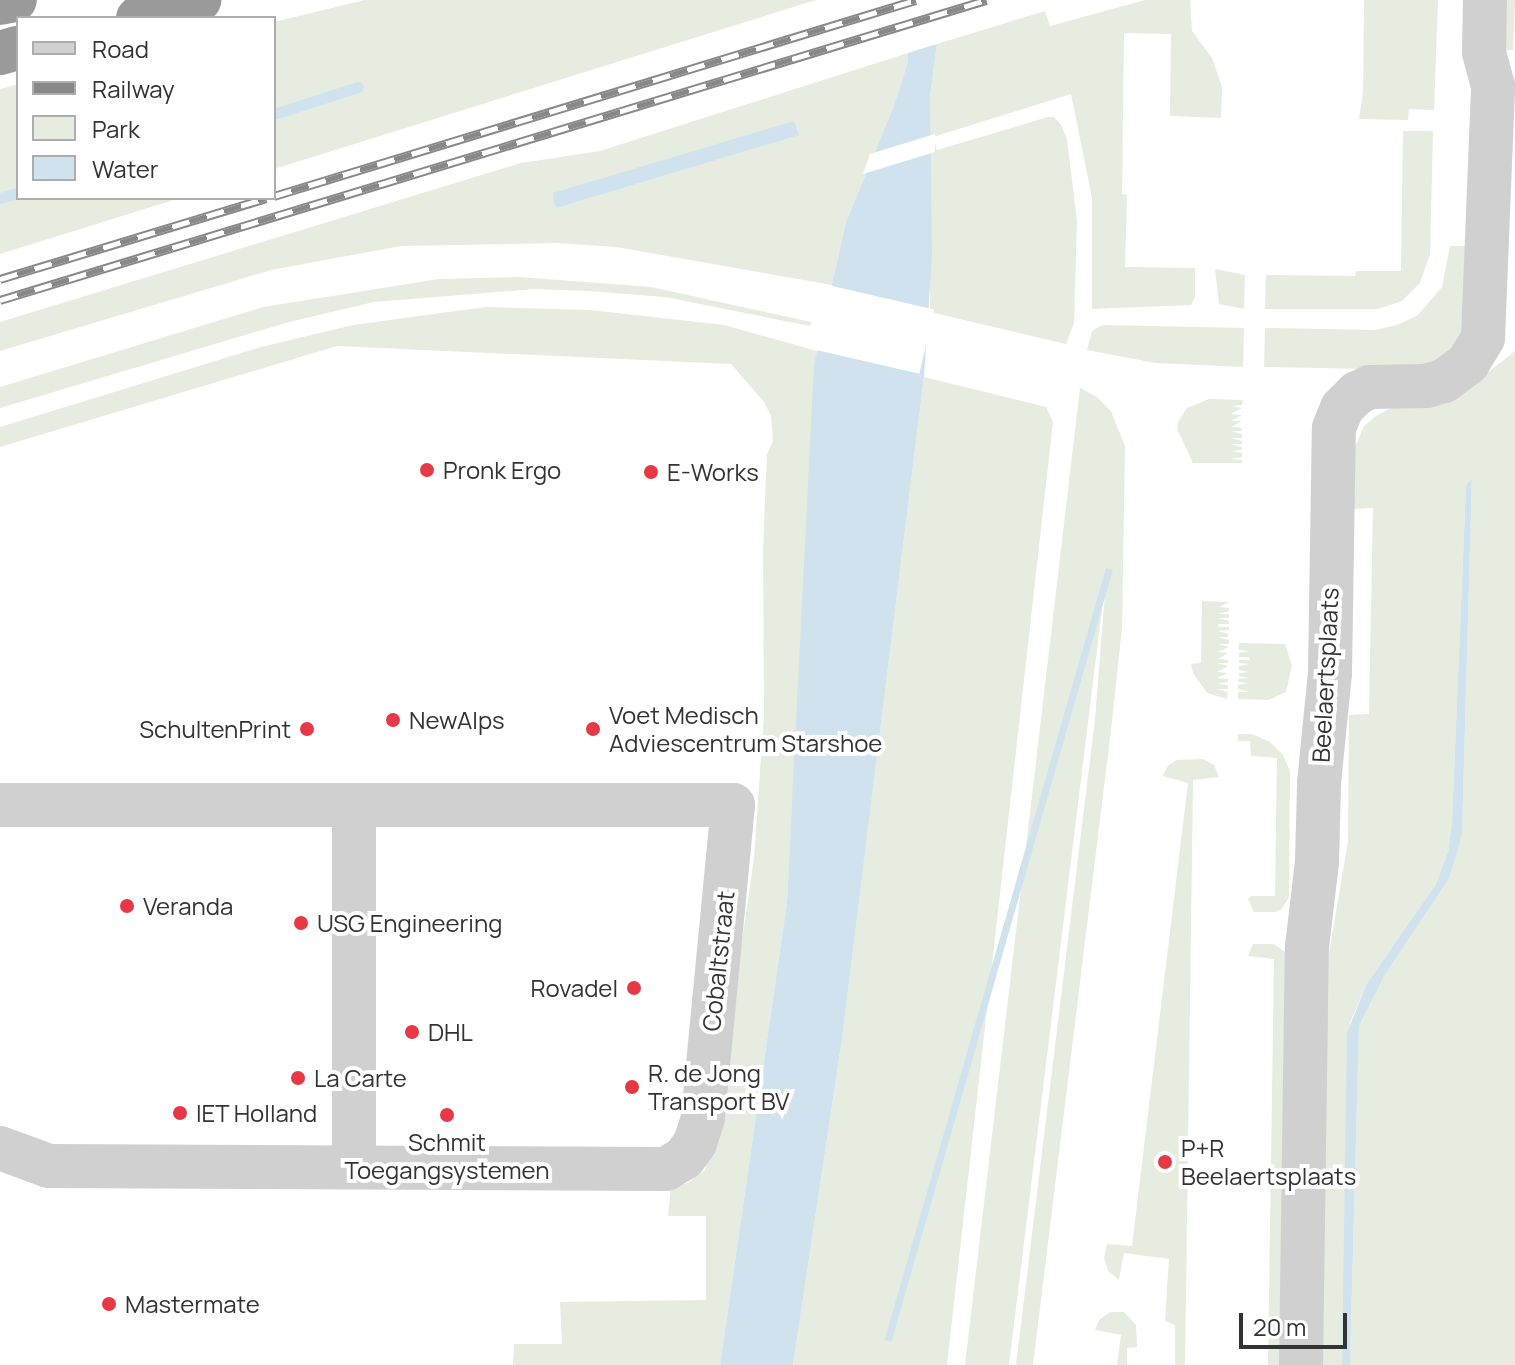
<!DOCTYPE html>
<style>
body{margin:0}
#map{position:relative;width:1515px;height:1365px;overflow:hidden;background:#fff;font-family:Manrope,sans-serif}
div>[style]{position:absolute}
.green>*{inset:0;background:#e6ecdf}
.water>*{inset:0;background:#cfe2ee;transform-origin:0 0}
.pier>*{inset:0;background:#fff;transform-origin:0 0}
.stream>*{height:11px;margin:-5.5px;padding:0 5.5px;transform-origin:5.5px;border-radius:5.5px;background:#cfe2ee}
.minor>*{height:44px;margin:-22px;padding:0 22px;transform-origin:22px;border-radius:22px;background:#d0d0d0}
.highway>*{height:44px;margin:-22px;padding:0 22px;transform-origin:22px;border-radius:22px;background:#9a9a9a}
.rail>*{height:9px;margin-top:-4.5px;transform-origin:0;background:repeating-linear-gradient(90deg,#fff 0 18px,#888 0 36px);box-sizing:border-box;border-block:2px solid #888}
.dots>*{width:22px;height:22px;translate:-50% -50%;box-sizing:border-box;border:4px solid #fff;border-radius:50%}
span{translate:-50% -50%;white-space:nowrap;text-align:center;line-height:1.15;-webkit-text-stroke:8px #fff;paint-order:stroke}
.poi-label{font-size:24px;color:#333}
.left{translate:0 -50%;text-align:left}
.right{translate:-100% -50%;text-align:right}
.street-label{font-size:24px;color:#333}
.legend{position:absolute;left:16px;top:16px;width:260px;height:184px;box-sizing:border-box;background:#fff;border:2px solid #adadad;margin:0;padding:10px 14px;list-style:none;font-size:24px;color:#333}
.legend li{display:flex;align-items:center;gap:16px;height:40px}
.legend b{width:40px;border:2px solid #adadad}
.scale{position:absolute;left:1239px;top:1313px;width:108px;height:36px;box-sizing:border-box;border:4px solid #333;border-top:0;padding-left:10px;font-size:24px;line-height:28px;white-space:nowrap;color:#333;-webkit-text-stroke:6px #fff;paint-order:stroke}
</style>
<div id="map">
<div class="green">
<i style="clip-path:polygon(365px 0,816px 0,274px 169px,274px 22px)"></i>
<i style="clip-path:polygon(1145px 0,1190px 0,1192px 31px,1212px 58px,1222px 87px,1221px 118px,1170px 116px,1171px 34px,1124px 33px,1122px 194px,1127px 195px,1125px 267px,1195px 268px,1195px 297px,1191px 305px,1092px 309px,1092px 198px,1071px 94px,933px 137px,937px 150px,1048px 117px,1054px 117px,1061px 125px,1067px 139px,1077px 221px,1074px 323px,1066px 344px,930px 312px,930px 97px,937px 44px,1045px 11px,1050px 26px)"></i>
<i style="clip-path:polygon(1364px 0,1438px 0,1434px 110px,1409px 109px,1408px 120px,1359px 119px,1363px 92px)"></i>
<i style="clip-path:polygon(1500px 0,1515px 0,1513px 50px,1500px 51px)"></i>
<i style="clip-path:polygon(evenodd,908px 53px,909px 63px,893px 108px,846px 222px,832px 285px,616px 247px,557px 243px,401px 246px,271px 270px,0 351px,0 322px,521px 163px,600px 151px,908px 53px,794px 121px,798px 135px,557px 208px,794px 121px)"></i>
<i style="clip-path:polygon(18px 84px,18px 198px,180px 198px,0 254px,0 89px)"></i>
<i style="clip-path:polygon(1403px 131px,1433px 131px,1430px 254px,1420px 283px,1402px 301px,1378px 309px,1265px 309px,1266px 275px,1355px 276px,1356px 271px,1401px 271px)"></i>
<i style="clip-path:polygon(1450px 246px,1467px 246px,1469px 319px,1455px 351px,1418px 370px,1264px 367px,1265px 328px,1375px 330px,1397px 325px,1418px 315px,1442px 287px)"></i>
<i style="clip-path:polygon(1215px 269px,1245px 275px,1244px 309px,1219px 304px)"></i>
<i style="clip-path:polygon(519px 277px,651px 287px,811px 322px,810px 326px,665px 297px,589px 291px,535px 289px,374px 302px,289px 322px,0 408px,0 387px,263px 307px,439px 279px)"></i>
<i style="clip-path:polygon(485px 307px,590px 310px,724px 325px,817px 351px,787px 902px,720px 1365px,513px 1365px,514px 1344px,562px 1344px,560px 1302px,706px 1300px,706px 1216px,668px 1216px,671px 1186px,688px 1183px,705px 1170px,715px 1129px,754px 858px,764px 715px,763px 550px,767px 454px,773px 441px,771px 416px,764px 402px,731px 364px,337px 346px,0 447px,0 427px,261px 347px,353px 325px)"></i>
<i style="clip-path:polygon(1102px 325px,1244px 328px,1243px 367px,1155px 363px,1087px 350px,1092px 331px)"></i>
<i style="clip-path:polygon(1515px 351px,1515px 1365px,1350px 1365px,1359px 1026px,1384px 975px,1410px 935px,1462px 835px,1472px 478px,1466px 485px,1452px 821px,1448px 852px,1436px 884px,1366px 985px,1350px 1023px,1342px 1365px,1322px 1365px,1328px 959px,1348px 841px,1349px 715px,1369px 714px,1373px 508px,1351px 509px,1352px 454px,1364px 426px,1376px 416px,1389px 409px,1457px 397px)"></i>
<i style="clip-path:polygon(924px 377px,1046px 407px,1053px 422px,947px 1365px,793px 1365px,842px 1039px)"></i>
<i style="clip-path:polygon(1080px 388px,1097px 397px,1111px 411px,1125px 446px,1122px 628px,1111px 730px,1033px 1365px,1016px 1365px,1095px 719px,1107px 568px,1009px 1365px,965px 1365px)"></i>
<i style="clip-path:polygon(1209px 399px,1243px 400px,1242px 405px,1231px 406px,1242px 408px,1231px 414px,1242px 415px,1231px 421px,1242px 421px,1231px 427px,1242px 428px,1242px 431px,1231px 431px,1242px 434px,1242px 438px,1231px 438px,1242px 441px,1242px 444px,1231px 444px,1242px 447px,1242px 450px,1231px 451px,1242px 453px,1242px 457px,1231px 459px,1242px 460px,1242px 463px,1193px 463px,1177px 429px,1178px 422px,1187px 408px)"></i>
<i style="clip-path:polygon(1202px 601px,1229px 602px,1219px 607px,1229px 608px,1229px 611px,1218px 614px,1229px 614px,1229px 618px,1218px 618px,1229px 621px,1229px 624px,1218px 624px,1219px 627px,1229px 627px,1229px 630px,1218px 631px,1228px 634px,1228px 637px,1218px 637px,1229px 640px,1229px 644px,1218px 644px,1229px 647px,1218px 652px,1228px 653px,1218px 659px,1228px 660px,1228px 663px,1217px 663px,1228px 666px,1217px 672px,1228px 673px,1217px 678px,1228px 679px,1228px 682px,1217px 684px,1228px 685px,1228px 689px,1217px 689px,1228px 692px,1227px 699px,1207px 693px,1193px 673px,1191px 664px,1201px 663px)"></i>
<i style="clip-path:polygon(1239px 643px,1285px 644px,1292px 666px,1286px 692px,1269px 700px,1238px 699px,1238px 692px,1249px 692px,1238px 689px,1238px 685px,1249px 683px,1238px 682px,1238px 679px,1249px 678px,1239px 676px,1239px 673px,1249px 672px,1239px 670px,1239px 666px,1250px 664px,1239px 663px,1239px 660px,1250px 660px,1249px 657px,1239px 657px,1239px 653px,1250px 651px,1239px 650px)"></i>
<i style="clip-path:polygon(1238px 734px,1252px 734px,1270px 742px,1283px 755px,1290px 771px,1289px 897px,1282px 909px,1275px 912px,1254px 912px,1248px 899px,1251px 896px,1275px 896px,1277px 758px,1251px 756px,1250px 741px,1238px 741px)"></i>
<i style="clip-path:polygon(1203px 759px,1214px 765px,1219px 777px,1193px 780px,1185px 1365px,1175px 1365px,1175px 1325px,1165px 1321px,1169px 1259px,1124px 1253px,1119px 1280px,1108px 1271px,1104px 1258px,1107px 1244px,1132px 1246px,1188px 783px,1163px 776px,1167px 767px,1176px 760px)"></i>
<i style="clip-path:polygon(1253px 944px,1274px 944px,1285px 952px,1282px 1365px,1268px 1365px,1274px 959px,1248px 956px)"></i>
<i style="clip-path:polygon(1110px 1312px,1124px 1312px,1136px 1325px,1137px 1347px,1127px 1348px,1127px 1365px,1117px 1365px,1121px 1335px,1095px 1330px,1099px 1320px)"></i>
</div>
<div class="water">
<i style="clip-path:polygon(937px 44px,930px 97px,932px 255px,924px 377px,842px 1039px,793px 1365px,720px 1365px,787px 902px,814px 365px,846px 222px,893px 108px,908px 63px,908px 53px)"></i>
<i style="clip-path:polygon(794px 121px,799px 135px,557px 208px,554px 203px,553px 193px)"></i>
<i style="clip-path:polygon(1472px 478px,1462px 835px,1449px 878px,1385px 974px,1359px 1026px,1350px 1365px,1342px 1365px,1347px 1033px,1366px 985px,1436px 884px,1448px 852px,1452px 821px,1466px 485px)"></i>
<i style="left:1106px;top:568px;width:7px;height:803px;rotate:16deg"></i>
</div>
<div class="pier">
<i style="clip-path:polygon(935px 134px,935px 152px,863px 174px,870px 154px)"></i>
<i style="left:828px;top:285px;width:109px;height:66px;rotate:13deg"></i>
</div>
<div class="stream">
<i style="left:274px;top:114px;width:88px;rotate:-17.8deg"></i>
<i style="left:0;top:198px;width:19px;rotate:-16deg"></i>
</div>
<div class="minor">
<i style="left:0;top:805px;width:733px"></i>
<i style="left:733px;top:805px;width:314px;rotate:95.5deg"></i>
<i style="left:703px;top:1118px;width:26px;rotate:108deg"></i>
<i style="left:695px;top:1143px;width:19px;rotate:126deg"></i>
<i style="left:684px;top:1158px;width:21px;rotate:149deg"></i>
<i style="left:666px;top:1169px;width:617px;rotate:-179.72deg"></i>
<i style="left:49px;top:1166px;width:52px;rotate:-159.8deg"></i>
<i style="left:354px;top:1167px;width:360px;rotate:-90deg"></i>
<i style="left:1301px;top:1365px;width:418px;rotate:-89.2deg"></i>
<i style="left:1307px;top:947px;width:86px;rotate:-83.3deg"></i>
<i style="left:1317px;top:862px;width:79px;rotate:-88.5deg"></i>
<i style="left:1319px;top:783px;width:111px;rotate:-84.3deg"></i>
<i style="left:1330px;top:673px;width:245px;rotate:-89.1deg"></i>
<i style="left:1334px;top:428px;width:22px;rotate:-68deg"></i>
<i style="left:1342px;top:408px;width:21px;rotate:-45deg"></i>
<i style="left:1357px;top:393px;width:14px;rotate:-25deg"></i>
<i style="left:1370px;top:387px;width:56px;rotate:-1deg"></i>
<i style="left:1426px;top:386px;width:19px;rotate:-16deg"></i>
<i style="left:1444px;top:381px;width:30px;rotate:-37deg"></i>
<i style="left:1468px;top:363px;width:29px;rotate:-59deg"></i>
<i style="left:1483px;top:338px;width:252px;rotate:-87.7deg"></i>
<i style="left:1493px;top:86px;width:35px;rotate:-105deg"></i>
<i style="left:1484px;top:52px;width:52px;rotate:-88.9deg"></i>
</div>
<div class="highway">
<i style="left:0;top:3px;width:15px;rotate:-11deg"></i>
<i style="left:138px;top:18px;width:64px;rotate:-16.4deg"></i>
<i style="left:0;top:53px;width:19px;rotate:-16deg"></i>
</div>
<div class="rail">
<i style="left:274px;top:196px;width:671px;rotate:-16.98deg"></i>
<i style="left:0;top:279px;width:278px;rotate:-16.9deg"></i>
<i style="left:0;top:300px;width:1031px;rotate:-16.92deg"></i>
</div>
<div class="dots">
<i style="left:427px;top:470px;background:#e63946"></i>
<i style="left:651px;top:472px;background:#e63946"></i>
<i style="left:393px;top:720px;background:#e63946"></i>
<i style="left:307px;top:729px;background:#e63946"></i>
<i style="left:593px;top:729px;background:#e63946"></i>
<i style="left:127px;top:906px;background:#e63946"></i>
<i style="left:301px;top:923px;background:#e63946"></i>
<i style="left:634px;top:988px;background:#e63946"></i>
<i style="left:412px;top:1032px;background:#e63946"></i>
<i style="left:298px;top:1078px;background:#e63946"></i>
<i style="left:632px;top:1087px;background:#e63946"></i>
<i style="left:180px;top:1113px;background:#e63946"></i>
<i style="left:447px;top:1115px;background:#e63946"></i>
<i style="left:1165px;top:1162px;background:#e63946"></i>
<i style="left:109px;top:1304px;background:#e63946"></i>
</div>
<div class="poi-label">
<span class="left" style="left:443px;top:470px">Pronk Ergo</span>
<span class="left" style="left:667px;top:472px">E-Works</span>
<span class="left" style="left:609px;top:729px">Voet Medisch<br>Adviescentrum Starshoe</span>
<span class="left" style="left:409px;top:720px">NewAlps</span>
<span class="right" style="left:291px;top:729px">SchultenPrint</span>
<span class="left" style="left:143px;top:906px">Veranda</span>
<span class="left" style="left:317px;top:923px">USG Engineering</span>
<span class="right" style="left:618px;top:988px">Rovadel</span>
<span class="left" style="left:428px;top:1032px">DHL</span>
<span class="left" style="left:648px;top:1087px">R. de Jong<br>Transport BV</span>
<span class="left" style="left:314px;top:1078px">La Carte</span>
<span class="left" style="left:196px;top:1113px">IET Holland</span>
<span style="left:447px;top:1156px">Schmit<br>Toegangsystemen</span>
<span class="left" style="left:1181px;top:1162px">P+R<br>Beelaertsplaats</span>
<span class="left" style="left:125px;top:1304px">Mastermate</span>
</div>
<div class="street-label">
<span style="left:1325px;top:675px;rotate:-87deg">Beelaertsplaats</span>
<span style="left:718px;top:961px;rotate:-84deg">Cobaltstraat</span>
</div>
<ul class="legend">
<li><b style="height:10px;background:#d0d0d0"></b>Road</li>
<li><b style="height:10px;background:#888"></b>Railway</li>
<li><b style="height:22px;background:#e6ecdf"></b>Park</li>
<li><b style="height:22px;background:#cfe2ee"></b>Water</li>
</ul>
<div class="scale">20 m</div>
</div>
